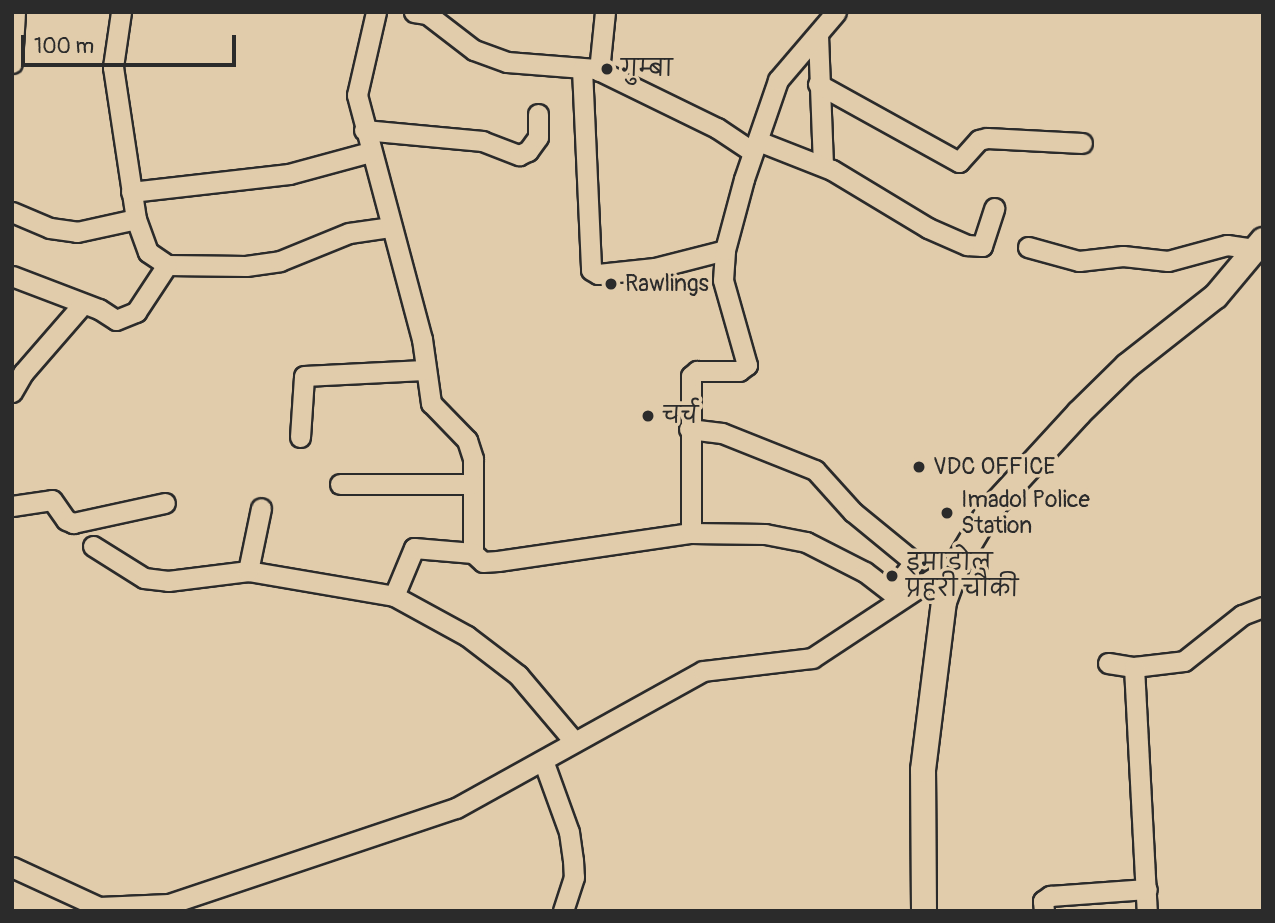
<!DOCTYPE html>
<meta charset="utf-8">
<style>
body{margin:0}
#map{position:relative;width:1275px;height:923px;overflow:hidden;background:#e1ccab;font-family:Pangolin,"Playpen Sans Deva",sans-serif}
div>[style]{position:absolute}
.roads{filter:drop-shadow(2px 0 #2b2b2b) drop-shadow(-2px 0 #2b2b2b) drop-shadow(0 2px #2b2b2b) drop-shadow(0 -2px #2b2b2b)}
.minor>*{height:19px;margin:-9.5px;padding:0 9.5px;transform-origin:9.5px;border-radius:9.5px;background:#e1ccab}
.major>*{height:24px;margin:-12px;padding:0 12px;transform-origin:12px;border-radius:12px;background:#e1ccab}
.dots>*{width:19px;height:19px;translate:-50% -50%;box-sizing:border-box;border:4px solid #e1ccab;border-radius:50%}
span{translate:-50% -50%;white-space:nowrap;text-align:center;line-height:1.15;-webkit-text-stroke:7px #e1ccab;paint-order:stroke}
.poi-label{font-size:23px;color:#2b2b2b}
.left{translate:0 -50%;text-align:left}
.frame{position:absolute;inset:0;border:14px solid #2b2b2b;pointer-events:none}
.scale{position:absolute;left:21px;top:35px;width:215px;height:32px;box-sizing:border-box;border:4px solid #2b2b2b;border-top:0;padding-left:9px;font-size:21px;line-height:24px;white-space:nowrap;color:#2b2b2b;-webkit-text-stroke:5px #e1ccab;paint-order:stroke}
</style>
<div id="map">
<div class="roads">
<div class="minor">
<i style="left:121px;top:12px;width:56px;rotate:98.3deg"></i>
<i style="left:113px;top:67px;width:154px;rotate:81.4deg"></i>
<i style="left:136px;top:219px;width:35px;rotate:70deg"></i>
<i style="left:148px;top:252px;width:23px;rotate:34deg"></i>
<i style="left:167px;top:265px;width:79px;rotate:0.7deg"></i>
<i style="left:246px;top:266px;width:34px;rotate:-8deg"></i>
<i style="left:280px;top:261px;width:74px;rotate:-22.1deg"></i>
<i style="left:349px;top:233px;width:41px;rotate:-8.3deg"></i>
<i style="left:376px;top:12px;width:85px;rotate:102.9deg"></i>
<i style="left:357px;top:95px;width:253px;rotate:75.1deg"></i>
<i style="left:422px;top:339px;width:65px;rotate:82deg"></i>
<i style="left:431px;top:403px;width:52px;rotate:45.8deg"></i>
<i style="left:467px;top:440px;width:20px;rotate:72deg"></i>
<i style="left:473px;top:459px;width:94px;rotate:90deg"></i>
<i style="left:473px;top:553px;width:13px;rotate:42deg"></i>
<i style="left:483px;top:562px;width:15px;rotate:-4deg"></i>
<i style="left:498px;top:561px;width:195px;rotate:-8.3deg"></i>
<i style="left:691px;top:533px;width:74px;rotate:0.8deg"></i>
<i style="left:765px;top:534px;width:42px;rotate:11deg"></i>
<i style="left:806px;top:542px;width:66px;rotate:27deg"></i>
<i style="left:865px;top:572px;width:44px;rotate:37.6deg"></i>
<i style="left:414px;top:12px;width:13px;rotate:9deg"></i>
<i style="left:427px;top:14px;width:59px;rotate:37.5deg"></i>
<i style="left:474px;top:50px;width:35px;rotate:20deg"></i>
<i style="left:507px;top:62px;width:89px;rotate:4.5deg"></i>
<i style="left:596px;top:69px;width:135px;rotate:26deg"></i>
<i style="left:717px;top:128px;width:43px;rotate:33.7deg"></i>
<i style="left:818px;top:35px;width:131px;rotate:87.8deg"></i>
<i style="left:12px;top:63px;width:51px;rotate:-86.6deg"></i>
<i style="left:582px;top:69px;width:201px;rotate:87.4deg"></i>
<i style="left:591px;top:270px;width:8px;rotate:30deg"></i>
<i style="left:598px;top:274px;width:57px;rotate:-6deg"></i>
<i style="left:655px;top:268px;width:72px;rotate:-14.4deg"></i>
<i style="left:599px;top:71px;width:59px;rotate:-84.2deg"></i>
<i style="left:818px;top:84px;width:161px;rotate:29deg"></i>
<i style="left:959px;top:162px;width:30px;rotate:-48deg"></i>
<i style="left:979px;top:140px;width:8px;rotate:-14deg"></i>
<i style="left:987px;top:138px;width:95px;rotate:3deg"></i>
<i style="left:364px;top:130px;width:119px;rotate:5.3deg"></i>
<i style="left:482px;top:141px;width:40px;rotate:21deg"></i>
<i style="left:519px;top:155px;width:10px;rotate:-24deg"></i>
<i style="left:528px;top:151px;width:17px;rotate:-54deg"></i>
<i style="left:538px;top:137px;width:23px;rotate:-90deg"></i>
<i style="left:758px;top:141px;width:79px;rotate:21.4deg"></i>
<i style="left:832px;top:170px;width:112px;rotate:31.1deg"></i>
<i style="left:928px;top:228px;width:43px;rotate:23.6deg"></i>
<i style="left:967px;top:245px;width:15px;rotate:4deg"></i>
<i style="left:982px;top:246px;width:40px;rotate:-72deg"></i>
<i style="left:131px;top:192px;width:159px;rotate:-6.5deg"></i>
<i style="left:289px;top:174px;width:84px;rotate:-15.2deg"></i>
<i style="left:12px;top:212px;width:41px;rotate:22.8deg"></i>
<i style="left:50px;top:228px;width:27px;rotate:8deg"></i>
<i style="left:77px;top:232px;width:60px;rotate:-12.4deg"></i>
<i style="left:1028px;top:247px;width:53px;rotate:15.4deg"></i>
<i style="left:1079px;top:261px;width:44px;rotate:-6.5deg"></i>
<i style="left:1123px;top:256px;width:45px;rotate:6.3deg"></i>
<i style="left:1168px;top:261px;width:61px;rotate:-15.2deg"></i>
<i style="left:1227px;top:245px;width:29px;rotate:8deg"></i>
<i style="left:12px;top:276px;width:93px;rotate:20.8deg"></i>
<i style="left:99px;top:309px;width:20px;rotate:33deg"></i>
<i style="left:116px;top:320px;width:22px;rotate:-22deg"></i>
<i style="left:136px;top:312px;width:56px;rotate:-56.6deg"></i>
<i style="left:12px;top:392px;width:22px;rotate:-60deg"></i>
<i style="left:23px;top:373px;width:91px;rotate:-49deg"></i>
<i style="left:689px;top:429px;width:33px;rotate:7deg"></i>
<i style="left:722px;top:433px;width:100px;rotate:21.7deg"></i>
<i style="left:815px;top:470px;width:57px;rotate:47.9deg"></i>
<i style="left:853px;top:512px;width:79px;rotate:39.3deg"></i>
<i style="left:914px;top:562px;width:36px;rotate:128deg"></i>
<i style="left:300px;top:437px;width:61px;rotate:-86.2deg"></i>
<i style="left:304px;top:376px;width:120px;rotate:-2.9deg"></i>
<i style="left:340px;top:484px;width:132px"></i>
<i style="left:12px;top:506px;width:40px;rotate:-8.5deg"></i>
<i style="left:52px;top:500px;width:24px;rotate:55deg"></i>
<i style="left:66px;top:520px;width:8px;rotate:23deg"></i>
<i style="left:73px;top:523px;width:94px;rotate:-12.3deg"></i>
<i style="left:691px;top:533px;width:157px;rotate:-90deg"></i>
<i style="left:691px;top:376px;width:8px;rotate:-40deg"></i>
<i style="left:697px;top:371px;width:42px"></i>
<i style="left:739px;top:371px;width:10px;rotate:-37deg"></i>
<i style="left:747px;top:365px;width:88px;rotate:-105.8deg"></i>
<i style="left:723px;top:280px;width:30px;rotate:-86deg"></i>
<i style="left:725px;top:250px;width:73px;rotate:-75deg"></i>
<i style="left:744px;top:179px;width:105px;rotate:-71deg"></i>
<i style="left:778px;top:80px;width:89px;rotate:-49.5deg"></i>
<i style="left:93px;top:546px;width:60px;rotate:32.1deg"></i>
<i style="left:144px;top:578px;width:24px;rotate:7deg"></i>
<i style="left:168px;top:581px;width:81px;rotate:-7.1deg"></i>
<i style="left:248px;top:571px;width:148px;rotate:9.7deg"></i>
<i style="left:394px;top:596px;width:83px;rotate:28.7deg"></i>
<i style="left:467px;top:636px;width:64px;rotate:37.4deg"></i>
<i style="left:518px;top:675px;width:85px;rotate:49.8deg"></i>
<i style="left:248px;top:571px;width:64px;rotate:-78.3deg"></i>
<i style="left:394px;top:596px;width:52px;rotate:-67.4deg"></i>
<i style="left:414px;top:548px;width:59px;rotate:4.8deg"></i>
<i style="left:1108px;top:663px;width:26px;rotate:9deg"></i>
<i style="left:1134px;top:667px;width:50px;rotate:-6.8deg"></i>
<i style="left:1184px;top:661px;width:74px;rotate:-38.4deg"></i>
<i style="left:1242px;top:615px;width:22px;rotate:-21deg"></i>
<i style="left:1134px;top:667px;width:244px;rotate:87deg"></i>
<i style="left:544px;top:763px;width:73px;rotate:70.1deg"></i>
<i style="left:569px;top:832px;width:28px;rotate:82deg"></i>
<i style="left:573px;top:860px;width:17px;rotate:87deg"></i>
<i style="left:574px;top:877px;width:36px;rotate:108deg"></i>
<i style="left:12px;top:867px;width:96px;rotate:24.7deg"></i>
<i style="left:99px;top:907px;width:70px;rotate:-2.5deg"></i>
<i style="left:169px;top:904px;width:303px;rotate:-18.5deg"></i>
<i style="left:456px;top:808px;width:282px;rotate:-29deg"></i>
<i style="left:703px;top:671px;width:110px;rotate:-6.8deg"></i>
<i style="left:812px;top:658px;width:176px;rotate:-33.4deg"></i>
<i style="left:1044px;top:911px;width:10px;rotate:-96deg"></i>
<i style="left:1043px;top:901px;width:9px;rotate:-36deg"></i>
<i style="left:1050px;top:896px;width:97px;rotate:-4.1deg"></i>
</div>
<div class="major">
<i style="left:924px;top:911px;width:141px;rotate:-90.4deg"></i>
<i style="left:923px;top:770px;width:169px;rotate:-82.9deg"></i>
<i style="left:944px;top:602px;width:44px;rotate:-69.9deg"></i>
<i style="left:959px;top:561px;width:58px;rotate:-59deg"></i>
<i style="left:989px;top:511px;width:133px;rotate:-47.4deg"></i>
<i style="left:1079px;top:413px;width:67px;rotate:-44.4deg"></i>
<i style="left:1127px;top:366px;width:113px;rotate:-38.2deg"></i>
<i style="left:1216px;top:296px;width:73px;rotate:-50deg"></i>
</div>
</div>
<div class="dots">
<i style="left:607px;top:69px;background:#2b2b2b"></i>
<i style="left:611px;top:284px;background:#2b2b2b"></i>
<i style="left:648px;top:416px;background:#2b2b2b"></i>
<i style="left:919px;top:467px;background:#2b2b2b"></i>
<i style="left:947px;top:513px;background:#2b2b2b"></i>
<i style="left:892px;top:576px;background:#2b2b2b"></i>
</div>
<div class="poi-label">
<span class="left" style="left:621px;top:69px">गुम्बा</span>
<span class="left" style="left:625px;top:284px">Rawlings</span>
<span class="left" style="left:662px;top:416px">चर्च</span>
<span class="left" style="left:933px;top:467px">VDC OFFICE</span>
<span class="left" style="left:961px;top:513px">Imadol Police<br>Station</span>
<span class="left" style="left:906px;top:576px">इमाडोल<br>प्रहरी चौकी</span>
</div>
<div class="frame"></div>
<div class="scale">100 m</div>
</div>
